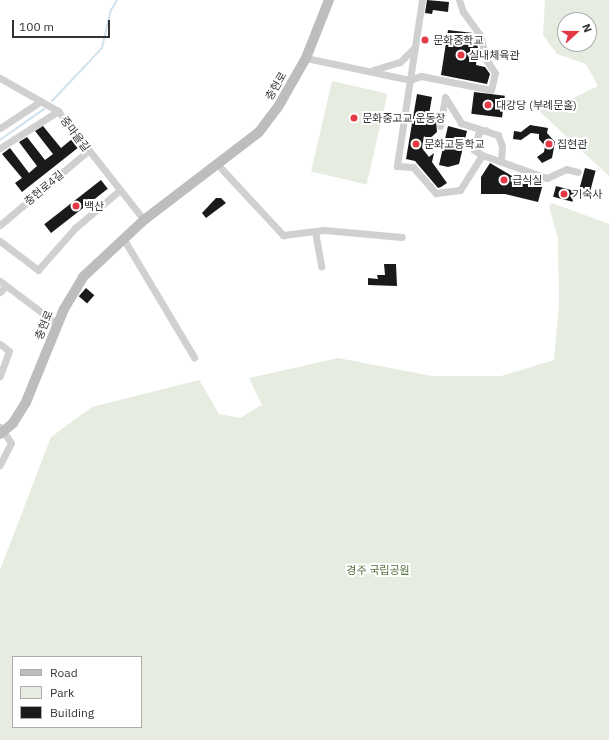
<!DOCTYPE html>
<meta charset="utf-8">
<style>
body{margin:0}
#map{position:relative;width:609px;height:740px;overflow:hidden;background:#fff;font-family:"IBM Plex Sans","Noto Sans KR",sans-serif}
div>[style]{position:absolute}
.green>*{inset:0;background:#e6ecdf;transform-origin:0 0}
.stream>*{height:2px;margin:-1px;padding:0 1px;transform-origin:1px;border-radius:1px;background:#cfe2ee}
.building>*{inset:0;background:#1a1a1a;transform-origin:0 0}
.street>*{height:7px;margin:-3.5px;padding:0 3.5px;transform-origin:3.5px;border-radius:3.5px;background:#d0d0d0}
.secondary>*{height:10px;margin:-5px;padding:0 5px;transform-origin:5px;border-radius:5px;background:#bdbdbd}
.dots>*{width:11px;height:11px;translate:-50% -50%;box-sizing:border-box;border:2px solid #fff;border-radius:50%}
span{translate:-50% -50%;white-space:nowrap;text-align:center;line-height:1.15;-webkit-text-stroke:4px #fff;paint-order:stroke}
.poi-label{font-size:11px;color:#333}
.left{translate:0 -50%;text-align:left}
.street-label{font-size:11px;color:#333}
.park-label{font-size:11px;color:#56703f}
.legend{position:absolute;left:12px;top:656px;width:130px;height:72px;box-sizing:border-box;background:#fff;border:1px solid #adadad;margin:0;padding:5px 7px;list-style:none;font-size:12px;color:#333}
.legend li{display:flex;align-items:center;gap:8px;height:20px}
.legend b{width:20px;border:1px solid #adadad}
.north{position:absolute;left:557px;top:12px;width:40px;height:40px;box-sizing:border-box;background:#fff;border:1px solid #adadad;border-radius:50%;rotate:69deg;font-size:11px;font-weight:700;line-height:16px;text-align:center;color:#333}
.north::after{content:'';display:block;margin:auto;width:14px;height:18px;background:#e63946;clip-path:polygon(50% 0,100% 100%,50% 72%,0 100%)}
.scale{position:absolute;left:12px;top:20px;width:98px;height:18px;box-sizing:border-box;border:2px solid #333;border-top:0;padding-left:5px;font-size:12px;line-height:14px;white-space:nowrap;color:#333;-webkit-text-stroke:3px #fff;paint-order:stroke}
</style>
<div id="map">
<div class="green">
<i style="clip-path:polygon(evenodd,545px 0,609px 0,609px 176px,537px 109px,563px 103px,598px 86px,586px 64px,557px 54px,543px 35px,545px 0,565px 20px,589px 20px,589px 44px,565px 44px,565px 20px)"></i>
<i style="left:332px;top:81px;width:57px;height:93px;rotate:13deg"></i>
<i style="clip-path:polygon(evenodd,552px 203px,609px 224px,609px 740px,0 740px,0 570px,51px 437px,92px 407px,199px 380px,219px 414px,240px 418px,262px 405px,249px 378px,338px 358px,432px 376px,501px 376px,554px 360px,559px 303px,558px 239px,549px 206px,552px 203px,13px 657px,141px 657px,141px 727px,13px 727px,13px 657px)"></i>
</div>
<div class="stream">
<i style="left:52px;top:101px;width:73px;rotate:-46.7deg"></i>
<i style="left:102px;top:48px;width:39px;rotate:-77deg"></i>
<i style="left:111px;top:10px;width:12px;rotate:-59deg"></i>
<i style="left:0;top:140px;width:54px;rotate:-35.2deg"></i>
</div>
<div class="building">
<i style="clip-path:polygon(427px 0,449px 2px,448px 12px,433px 10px,432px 14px,425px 13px)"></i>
<i style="clip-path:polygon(448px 30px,473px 33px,475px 37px,478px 48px,476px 65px,485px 67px,490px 74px,487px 84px,441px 75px)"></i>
<i style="left:474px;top:92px;width:31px;height:22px;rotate:7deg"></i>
<i style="clip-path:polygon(417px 94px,432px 97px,428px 120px,436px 121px,437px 132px,428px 140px,424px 136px,422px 148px,429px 157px,434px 153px,432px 162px,447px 183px,441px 187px,438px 188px,415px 161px,406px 159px)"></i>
<i style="clip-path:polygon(530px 125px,548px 128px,547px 133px,555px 142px,552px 158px,542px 163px,537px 157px,544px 152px,545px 146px,539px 139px,539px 134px,531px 133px,521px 140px,513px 139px,514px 131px,521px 132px)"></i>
<i style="clip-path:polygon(43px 126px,61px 148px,72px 139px,79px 147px,22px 192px,15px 183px,22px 178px,2px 154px,10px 148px,29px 173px,37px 166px,19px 142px,27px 137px,45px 160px,53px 154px,35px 131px)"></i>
<i style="clip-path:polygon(448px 126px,467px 131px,459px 164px,448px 167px,439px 165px)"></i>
<i style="clip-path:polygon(490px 163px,512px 176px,543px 184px,538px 202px,505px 194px,481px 194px,481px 177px)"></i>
<i style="left:585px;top:168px;width:11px;height:20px;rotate:15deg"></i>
<i style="left:101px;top:180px;width:11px;height:72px;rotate:52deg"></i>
<i style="left:556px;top:186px;width:20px;height:11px;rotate:15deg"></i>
<i style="clip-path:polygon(216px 198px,221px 198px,226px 203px,206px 218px,202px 213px)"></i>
<i style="clip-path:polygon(384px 264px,396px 264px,397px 286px,368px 285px,368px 278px,378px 279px,377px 275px,385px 275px)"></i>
<i style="left:86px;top:288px;width:11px;height:11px;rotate:41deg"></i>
</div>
<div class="street">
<i style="left:422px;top:0;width:168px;rotate:98.6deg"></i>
<i style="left:397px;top:166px;width:16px;rotate:4deg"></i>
<i style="left:413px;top:167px;width:35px;rotate:49deg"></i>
<i style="left:436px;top:193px;width:24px;rotate:-7deg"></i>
<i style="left:460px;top:190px;width:41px;rotate:-57.8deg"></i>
<i style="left:482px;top:155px;width:69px;rotate:19.5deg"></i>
<i style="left:547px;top:178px;width:21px;rotate:-25deg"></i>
<i style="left:566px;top:169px;width:12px;rotate:14deg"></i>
<i style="left:306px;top:58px;width:106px;rotate:11.9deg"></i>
<i style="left:410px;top:80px;width:12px;rotate:-20deg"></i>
<i style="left:421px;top:76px;width:71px;rotate:11.3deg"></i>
<i style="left:491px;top:90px;width:17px;rotate:-77deg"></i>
<i style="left:495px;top:73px;width:17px;rotate:-123deg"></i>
<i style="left:486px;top:59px;width:25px;rotate:-104deg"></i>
<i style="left:480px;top:35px;width:29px;rotate:-126deg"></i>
<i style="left:463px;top:12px;width:13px;rotate:-108deg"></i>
<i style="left:373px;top:70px;width:28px;rotate:-17deg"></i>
<i style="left:400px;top:62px;width:21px;rotate:-45deg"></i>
<i style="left:0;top:78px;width:67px;rotate:29.6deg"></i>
<i style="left:58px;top:111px;width:139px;rotate:51.7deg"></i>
<i style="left:445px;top:97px;width:31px;rotate:58deg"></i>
<i style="left:461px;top:123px;width:39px;rotate:18deg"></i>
<i style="left:498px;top:135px;width:12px;rotate:70deg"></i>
<i style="left:502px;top:146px;width:14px;rotate:94deg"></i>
<i style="left:440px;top:126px;width:29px;rotate:-80deg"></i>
<i style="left:0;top:128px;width:49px;rotate:-33.4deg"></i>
<i style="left:0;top:148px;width:69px;rotate:-32.5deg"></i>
<i style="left:482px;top:155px;width:9px;rotate:-148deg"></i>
<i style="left:474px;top:150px;width:6px;rotate:-90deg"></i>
<i style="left:474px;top:144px;width:13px;rotate:-67deg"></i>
<i style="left:479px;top:132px;width:7px;rotate:-16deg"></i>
<i style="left:218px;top:165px;width:96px;rotate:47.1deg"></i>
<i style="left:283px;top:235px;width:41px;rotate:-7deg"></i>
<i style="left:324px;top:230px;width:78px;rotate:5.1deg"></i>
<i style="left:0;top:225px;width:115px;rotate:-40.1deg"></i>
<i style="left:315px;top:231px;width:36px;rotate:80deg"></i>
<i style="left:123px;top:238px;width:139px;rotate:59.2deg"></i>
<i style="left:0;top:241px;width:48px;rotate:37.3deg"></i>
<i style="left:38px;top:270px;width:56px;rotate:-48.6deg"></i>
<i style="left:75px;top:228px;width:59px;rotate:-40.2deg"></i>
<i style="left:0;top:281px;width:71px;rotate:37deg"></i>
<i style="left:0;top:292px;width:8px;rotate:-45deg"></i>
<i style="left:0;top:344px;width:11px;rotate:38deg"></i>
<i style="left:9px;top:351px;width:27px;rotate:110deg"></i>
<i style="left:0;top:427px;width:19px;rotate:55deg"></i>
<i style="left:11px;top:443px;width:25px;rotate:117deg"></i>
</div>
<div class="secondary">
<i style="left:0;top:434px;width:17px;rotate:-40deg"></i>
<i style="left:13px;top:423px;width:25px;rotate:-58deg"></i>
<i style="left:26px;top:402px;width:100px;rotate:-67.8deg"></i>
<i style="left:64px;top:309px;width:37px;rotate:-59deg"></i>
<i style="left:83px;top:277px;width:83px;rotate:-43.1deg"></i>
<i style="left:144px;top:220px;width:145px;rotate:-37.4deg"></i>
<i style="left:259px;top:132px;width:31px;rotate:-53deg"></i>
<i style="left:278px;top:107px;width:56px;rotate:-60.3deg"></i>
<i style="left:306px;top:58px;width:62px;rotate:-68.4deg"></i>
</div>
<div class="dots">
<i style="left:425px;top:40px;background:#e63946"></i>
<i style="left:461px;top:55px;background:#e63946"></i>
<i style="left:488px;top:105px;background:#e63946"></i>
<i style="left:354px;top:118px;background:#e63946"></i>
<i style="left:416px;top:144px;background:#e63946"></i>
<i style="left:549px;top:144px;background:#e63946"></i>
<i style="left:504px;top:180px;background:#e63946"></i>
<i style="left:564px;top:194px;background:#e63946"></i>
<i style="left:76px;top:206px;background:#e63946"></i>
</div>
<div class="poi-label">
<span class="left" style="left:433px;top:40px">문화중학교</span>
<span class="left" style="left:469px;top:55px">실내체육관</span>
<span class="left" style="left:496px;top:105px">대강당 (부례문홀)</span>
<span class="left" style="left:362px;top:118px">문화중고교 운동장</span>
<span class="left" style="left:424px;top:144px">문화고등학교</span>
<span class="left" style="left:557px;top:144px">집현관</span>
<span class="left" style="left:512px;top:180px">급식실</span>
<span class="left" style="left:572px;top:194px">기숙사</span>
<span class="left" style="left:84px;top:206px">백산</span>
</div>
<div class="street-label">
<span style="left:276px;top:86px;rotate:-60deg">충현로</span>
<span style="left:75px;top:134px;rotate:53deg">중마을길</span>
<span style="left:44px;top:188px;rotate:-40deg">충현로4길</span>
<span style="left:44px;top:325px;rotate:-68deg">충현로</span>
</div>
<div class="park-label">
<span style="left:378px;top:570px">경주 국립공원</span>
</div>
<ul class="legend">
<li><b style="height:5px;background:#bdbdbd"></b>Road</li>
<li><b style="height:11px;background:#e6ecdf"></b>Park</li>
<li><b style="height:11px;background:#1a1a1a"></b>Building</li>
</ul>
<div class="north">N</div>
<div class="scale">100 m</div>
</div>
